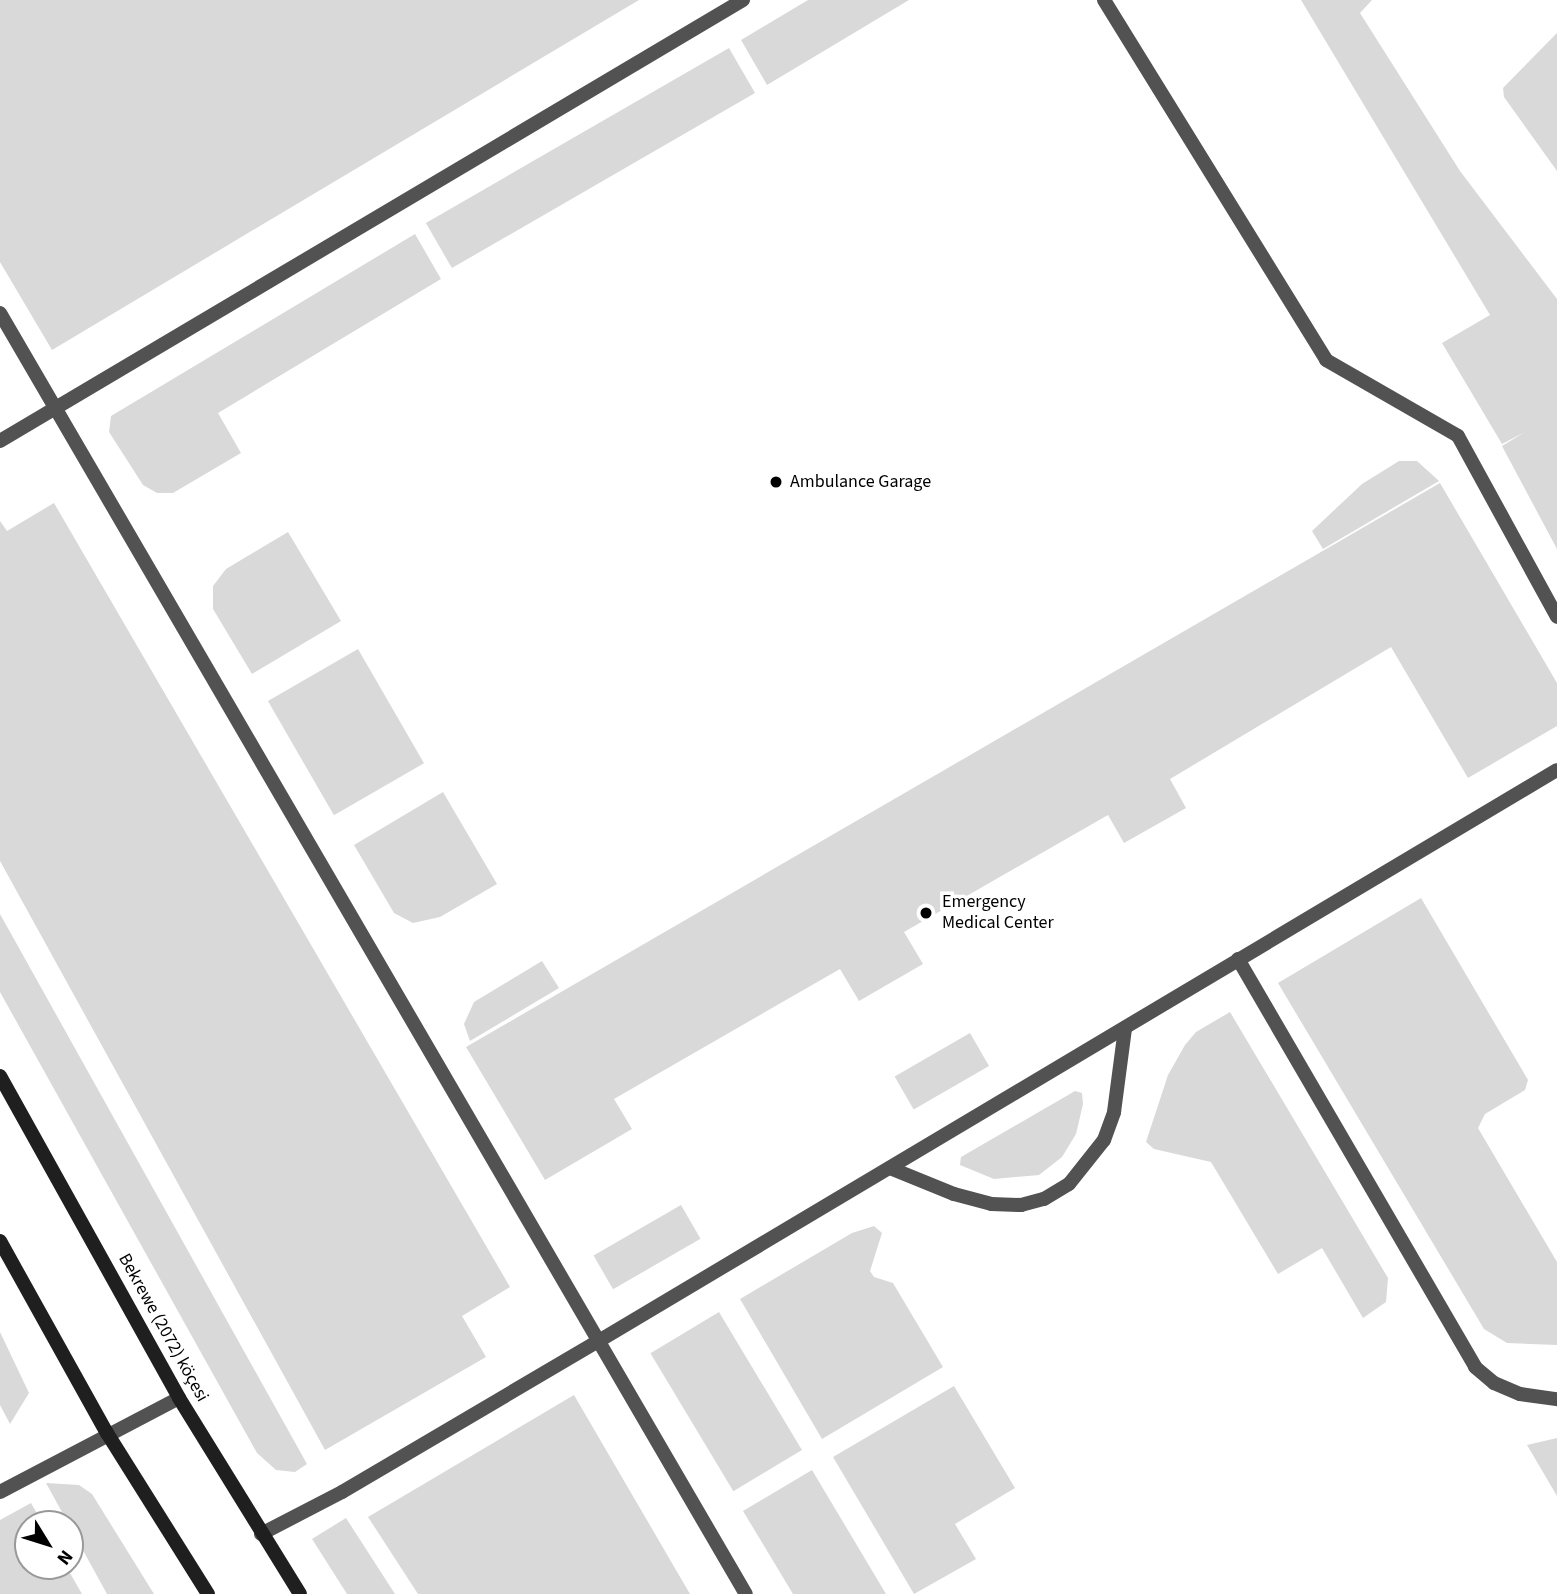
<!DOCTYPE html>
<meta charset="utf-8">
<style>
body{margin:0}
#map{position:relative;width:1557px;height:1594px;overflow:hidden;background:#fff;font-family:"Source Sans 3",sans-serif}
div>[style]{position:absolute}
.green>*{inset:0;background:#d9d9d9;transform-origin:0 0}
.service>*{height:14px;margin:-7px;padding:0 7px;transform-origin:7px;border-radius:7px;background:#525252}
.minor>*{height:14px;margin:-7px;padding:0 7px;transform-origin:7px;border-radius:7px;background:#525252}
.secondary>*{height:14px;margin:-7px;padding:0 7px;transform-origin:7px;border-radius:7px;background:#1f1f1f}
.dots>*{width:19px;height:19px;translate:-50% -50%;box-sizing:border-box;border:4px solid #fff;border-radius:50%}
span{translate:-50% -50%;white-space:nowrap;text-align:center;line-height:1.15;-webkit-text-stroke:7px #fff;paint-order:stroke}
.poi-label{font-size:18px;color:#000}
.left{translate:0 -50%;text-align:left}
.street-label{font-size:18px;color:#000}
.north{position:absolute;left:14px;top:1510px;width:70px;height:70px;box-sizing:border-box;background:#fff;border:2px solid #999;border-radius:50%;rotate:128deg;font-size:19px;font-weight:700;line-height:28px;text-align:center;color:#000}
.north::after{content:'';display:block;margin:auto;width:24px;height:32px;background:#000;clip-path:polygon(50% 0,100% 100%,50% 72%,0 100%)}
</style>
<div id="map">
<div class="green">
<i style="clip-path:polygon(0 0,639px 0,52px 350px,0 262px)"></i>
<i style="clip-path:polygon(808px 0,909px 0,767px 85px,741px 40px)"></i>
<i style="clip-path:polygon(1301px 0,1372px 0,1360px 13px,1460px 171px,1557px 299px,1557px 549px,1502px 446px,1525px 432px,1502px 444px,1442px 343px,1490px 315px)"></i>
<i style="clip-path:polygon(1557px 33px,1557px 171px,1504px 97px,1503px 88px)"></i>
<i style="left:729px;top:48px;width:52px;height:350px;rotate:60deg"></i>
<i style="clip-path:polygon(415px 234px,441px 279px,218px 413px,241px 453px,173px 493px,157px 493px,143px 485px,109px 432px,111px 416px)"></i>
<i style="clip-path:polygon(1399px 461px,1417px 461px,1439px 481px,1323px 549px,1312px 531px,1362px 484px)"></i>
<i style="clip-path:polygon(1440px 483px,1557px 683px,1557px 726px,1468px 778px,1391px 647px,1170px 779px,1186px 808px,1124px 843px,1108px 815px,904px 932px,923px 964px,859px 1001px,840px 969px,614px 1099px,632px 1129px,545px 1180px,466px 1047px)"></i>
<i style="clip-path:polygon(54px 503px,510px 1287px,462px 1316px,486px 1357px,325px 1450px,0 861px,0 521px,7px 531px)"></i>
<i style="clip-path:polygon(288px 532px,341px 621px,252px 674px,213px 609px,213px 586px,226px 569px)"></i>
<i style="left:358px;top:649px;width:132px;height:104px;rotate:60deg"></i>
<i style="clip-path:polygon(443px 792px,497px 884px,440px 917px,413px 923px,394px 913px,354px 845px)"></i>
<i style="clip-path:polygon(1421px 898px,1528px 1080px,1525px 1090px,1485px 1114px,1478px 1128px,1557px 1262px,1557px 1345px,1507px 1343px,1484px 1329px,1278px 983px)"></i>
<i style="clip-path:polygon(0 914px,307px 1464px,295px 1472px,276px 1470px,257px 1453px,0 992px)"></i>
<i style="clip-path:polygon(542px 961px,559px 988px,470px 1041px,464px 1024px,474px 1002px)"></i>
<i style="clip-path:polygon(1230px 1012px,1388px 1278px,1386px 1302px,1363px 1318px,1322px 1248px,1278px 1274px,1211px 1162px,1154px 1149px,1146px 1142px,1168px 1075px,1185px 1045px,1196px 1032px)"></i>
<i style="left:970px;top:1033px;width:38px;height:87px;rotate:60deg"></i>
<i style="clip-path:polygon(1075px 1091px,1082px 1093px,1083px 1104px,1076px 1134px,1062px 1157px,1039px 1175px,994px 1179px,960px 1165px,961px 1157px)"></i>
<i style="left:681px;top:1205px;width:39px;height:101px;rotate:60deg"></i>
<i style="clip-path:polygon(874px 1226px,882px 1233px,870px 1271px,874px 1277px,893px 1283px,943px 1367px,822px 1439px,740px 1299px,852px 1233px)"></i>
<i style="left:719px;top:1312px;width:161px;height:80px;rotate:59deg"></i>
<i style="clip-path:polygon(0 1332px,29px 1393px,10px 1424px,0 1405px)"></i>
<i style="clip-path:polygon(954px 1386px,1015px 1488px,955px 1524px,976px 1559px,914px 1594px,833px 1457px)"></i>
<i style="clip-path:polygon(574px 1395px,690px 1594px,418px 1594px,368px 1517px)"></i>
<i style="clip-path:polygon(1557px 1438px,1557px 1496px,1527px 1445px)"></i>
<i style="clip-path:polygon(812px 1470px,886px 1594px,793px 1594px,743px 1511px)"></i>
<i style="clip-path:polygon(46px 1483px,79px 1485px,92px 1494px,154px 1594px,107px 1594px)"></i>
<i style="clip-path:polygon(31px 1503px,43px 1524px,28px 1524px,28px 1566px,66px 1566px,82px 1594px,0 1594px,0 1520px)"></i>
<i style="clip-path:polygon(346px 1518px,395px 1594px,347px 1594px,312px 1539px)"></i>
</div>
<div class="service">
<i style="left:1104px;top:0;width:423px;rotate:58.3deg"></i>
<i style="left:1326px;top:360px;width:152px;rotate:29.9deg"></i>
<i style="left:1458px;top:436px;width:206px;rotate:61.3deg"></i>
<i style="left:0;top:313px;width:1482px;rotate:59.79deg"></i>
<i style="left:0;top:441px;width:864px;rotate:-30.69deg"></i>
<i style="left:1238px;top:959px;width:472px;rotate:59.8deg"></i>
<i style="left:1475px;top:1367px;width:25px;rotate:40deg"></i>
<i style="left:1494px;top:1383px;width:28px;rotate:23deg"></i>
<i style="left:1520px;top:1394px;width:37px;rotate:8deg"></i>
<i style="left:890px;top:1168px;width:69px;rotate:22.1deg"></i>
<i style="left:954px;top:1194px;width:38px;rotate:15deg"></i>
<i style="left:991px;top:1204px;width:30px;rotate:2deg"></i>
<i style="left:1021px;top:1205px;width:24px;rotate:-15deg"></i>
<i style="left:1044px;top:1199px;width:29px;rotate:-31deg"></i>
<i style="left:1069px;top:1184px;width:56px;rotate:-51.5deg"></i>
<i style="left:1104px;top:1140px;width:30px;rotate:-70deg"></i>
<i style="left:1114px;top:1112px;width:85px;rotate:-82.5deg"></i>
<i style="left:261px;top:1534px;width:91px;rotate:-27.4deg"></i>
<i style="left:342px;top:1492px;width:296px;rotate:-30.5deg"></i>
<i style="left:597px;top:1342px;width:1117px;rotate:-30.79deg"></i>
</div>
<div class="minor">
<i style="left:0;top:1492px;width:202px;rotate:-27.7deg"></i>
</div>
<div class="secondary">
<i style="left:0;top:1076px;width:368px;rotate:60.9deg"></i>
<i style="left:179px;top:1398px;width:230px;rotate:58.3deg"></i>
<i style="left:0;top:1241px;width:220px;rotate:60.9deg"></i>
<i style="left:107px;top:1433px;width:190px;rotate:57.9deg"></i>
</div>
<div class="dots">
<i style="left:776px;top:482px;background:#000"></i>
<i style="left:926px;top:913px;background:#000"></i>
</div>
<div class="poi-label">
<span class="left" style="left:790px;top:482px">Ambulance Garage</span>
<span class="left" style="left:942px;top:913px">Emergency<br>Medical Center</span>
</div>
<div class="street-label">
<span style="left:163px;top:1328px;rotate:61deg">Bekrewe (2072) köçesi</span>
</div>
<div class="north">N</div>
</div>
